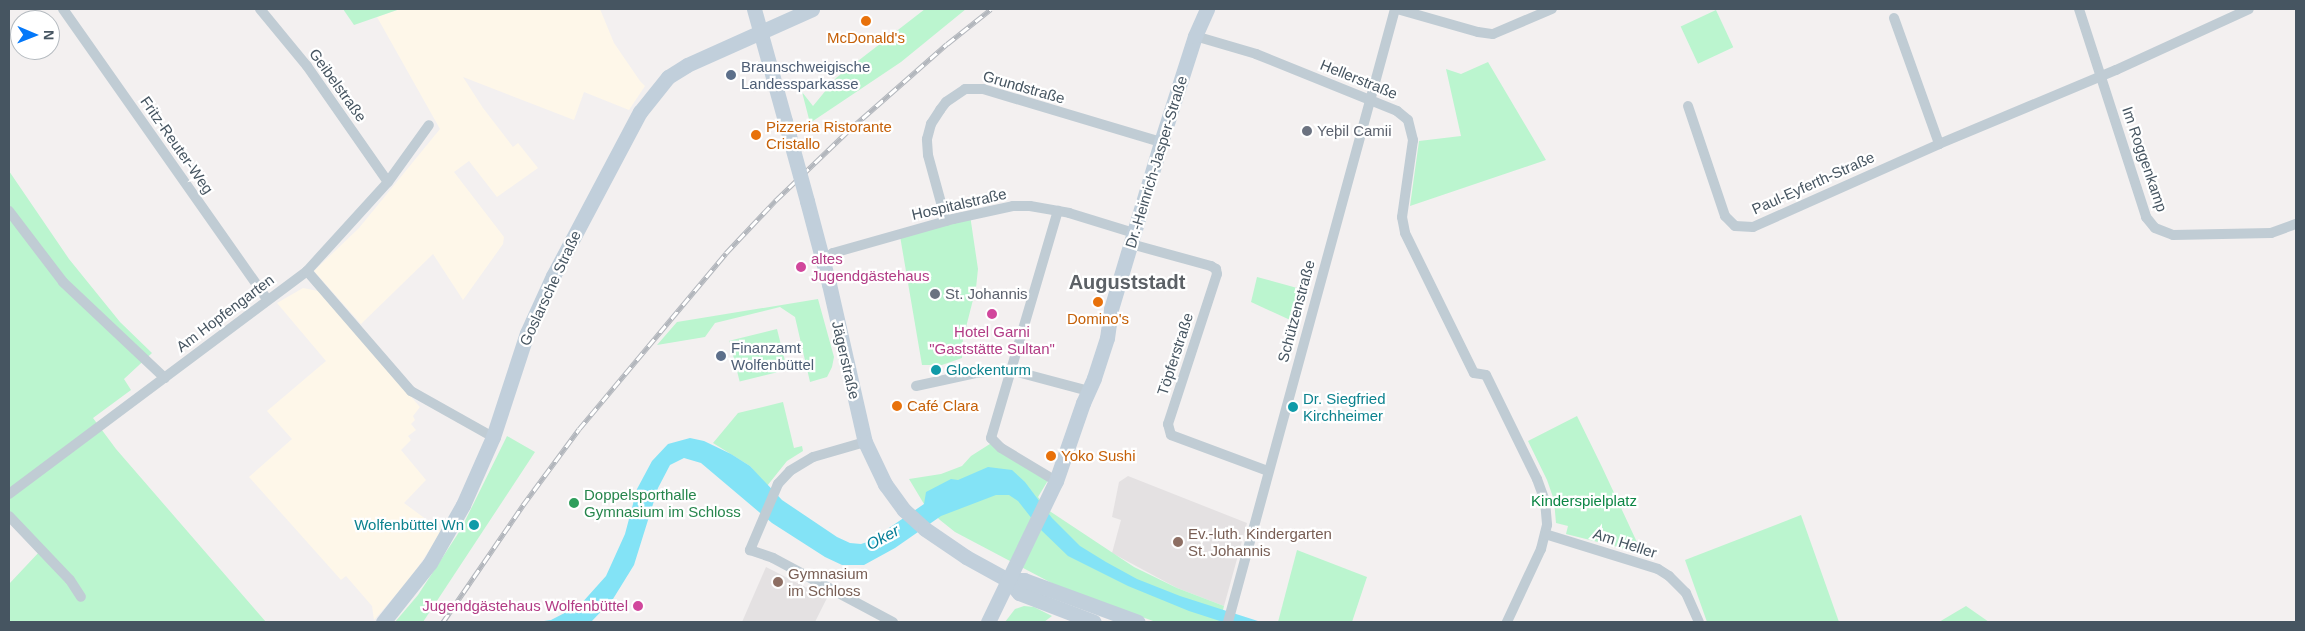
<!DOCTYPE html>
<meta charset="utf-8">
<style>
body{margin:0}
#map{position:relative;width:2305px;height:631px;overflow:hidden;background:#f3f0f0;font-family:Helvetica,sans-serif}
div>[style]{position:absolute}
.commercial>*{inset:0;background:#fef7e9}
.education>*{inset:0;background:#e4e1e2}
.green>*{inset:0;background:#bbf5cf;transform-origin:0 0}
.water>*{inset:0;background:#83e3f6}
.street>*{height:10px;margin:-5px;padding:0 5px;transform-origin:5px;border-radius:5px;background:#c0ccd4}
.secondary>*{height:15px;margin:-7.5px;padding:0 7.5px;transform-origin:7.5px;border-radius:7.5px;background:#c1cfdb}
.rail>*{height:5px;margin-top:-2.5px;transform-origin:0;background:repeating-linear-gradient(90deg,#fff 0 9px,#b2b6bc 0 18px);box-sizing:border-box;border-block:1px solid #b2b6bc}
.secondary-bridge>*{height:15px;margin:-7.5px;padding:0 7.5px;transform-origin:7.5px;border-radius:7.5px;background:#c1cfdb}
.dots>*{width:14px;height:14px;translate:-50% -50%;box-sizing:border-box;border:2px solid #fff;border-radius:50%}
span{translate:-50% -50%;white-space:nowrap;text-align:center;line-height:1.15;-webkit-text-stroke:4.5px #fff;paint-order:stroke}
.food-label{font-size:15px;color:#c56008}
.left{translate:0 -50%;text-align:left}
.service-label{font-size:15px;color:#4e5e75}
.street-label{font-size:15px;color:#465561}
.worship-label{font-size:15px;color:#5b616d}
.hotel-label{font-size:15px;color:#b23c85}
.right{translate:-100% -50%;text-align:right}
.culture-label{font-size:15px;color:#0d838f}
.leisure-label{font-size:15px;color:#27864d}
.park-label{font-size:15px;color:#0c8645}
.education-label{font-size:15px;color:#785e54}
.water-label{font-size:16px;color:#037e98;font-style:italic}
.district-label{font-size:20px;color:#5c6166;font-weight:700}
.frame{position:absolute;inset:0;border:10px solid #465561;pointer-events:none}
.north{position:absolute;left:10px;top:10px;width:50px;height:50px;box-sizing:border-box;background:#fff;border:1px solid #b5bbc0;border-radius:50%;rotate:91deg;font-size:14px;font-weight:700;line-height:20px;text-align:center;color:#465561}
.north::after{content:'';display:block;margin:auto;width:18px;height:22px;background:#0478f9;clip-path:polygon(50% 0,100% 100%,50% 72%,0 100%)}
</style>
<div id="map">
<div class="commercial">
<i style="clip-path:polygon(400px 9px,600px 9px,614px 43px,640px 81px,645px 86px,629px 110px,584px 92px,574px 120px,463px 77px,483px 108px,513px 147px,518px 143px,538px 168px,497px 197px,469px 161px,454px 172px,504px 237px,503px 244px,463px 300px,433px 254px,361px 324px,314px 271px,359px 228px,440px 129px,377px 17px)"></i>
<i style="clip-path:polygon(303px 288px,318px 291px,420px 407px,413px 416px,415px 420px,411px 424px,416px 430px,408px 436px,411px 440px,401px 450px,426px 480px,404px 503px,442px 531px,412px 576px,374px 620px,372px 606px,346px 576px,341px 580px,249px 477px,292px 439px,267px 411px,326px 361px,277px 303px)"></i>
</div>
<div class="education">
<i style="clip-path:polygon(1128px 476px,1247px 523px,1224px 606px,1177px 588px,1112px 553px,1121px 520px,1112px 517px,1119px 482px)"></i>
<i style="clip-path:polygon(766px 567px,827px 598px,815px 622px,742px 622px)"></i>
</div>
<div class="green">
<i style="clip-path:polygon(343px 9px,400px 9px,354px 25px)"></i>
<i style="clip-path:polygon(925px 9px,966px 9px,901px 62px,810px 123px,802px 92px,813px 106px,836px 78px)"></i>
<i style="left:1716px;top:10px;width:41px;height:39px;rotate:65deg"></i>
<i style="clip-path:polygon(1488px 62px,1546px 160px,1410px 206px,1419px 141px,1461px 136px,1446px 69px,1461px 74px)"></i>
<i style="clip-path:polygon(9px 171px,69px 259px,120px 322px,152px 353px,124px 379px,131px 390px,93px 418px,116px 449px,266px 622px,9px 622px,9px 584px,41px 550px,9px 512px)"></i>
<i style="clip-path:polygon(970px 215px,978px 269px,976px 288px,963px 339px,962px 358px,942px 365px,922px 365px,900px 236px)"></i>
<i style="clip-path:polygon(1257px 277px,1308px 291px,1299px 324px,1251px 302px)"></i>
<i style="clip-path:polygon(818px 299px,834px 357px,832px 367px,827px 377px,810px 382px,795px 317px,780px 307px,715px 323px,705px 337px,657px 345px,677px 322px)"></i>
<i style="left:777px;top:329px;width:42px;height:49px;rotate:76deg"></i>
<i style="clip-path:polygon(783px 402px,794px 448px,802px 446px,803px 451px,787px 461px,767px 486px,750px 466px,713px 443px,738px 413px)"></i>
<i style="clip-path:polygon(1577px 416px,1602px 467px,1642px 553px,1566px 534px,1568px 526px,1556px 523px,1554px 500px,1547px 480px,1528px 441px)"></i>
<i style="clip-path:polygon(507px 436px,535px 452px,423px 622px,395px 622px,418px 595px,461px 529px)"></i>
<i style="clip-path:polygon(993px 442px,1050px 477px,1038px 497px,1048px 510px,1134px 567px,1177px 588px,1224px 606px,1220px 622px,1156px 622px,1063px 589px,955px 532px,940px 520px,924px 504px,909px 479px,941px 474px,962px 466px,971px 456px)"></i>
<i style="clip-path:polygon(1801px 515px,1839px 622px,1707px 622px,1685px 560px)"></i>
<i style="clip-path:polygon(1297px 550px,1367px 577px,1352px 622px,1278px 622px)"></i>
<i style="clip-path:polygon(1024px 606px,1034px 607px,1052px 616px,1044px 622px,1005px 622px,1015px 609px)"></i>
<i style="clip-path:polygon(1966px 606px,1989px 622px,1939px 622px)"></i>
</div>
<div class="water">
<i style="clip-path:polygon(690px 438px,704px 441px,731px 454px,750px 466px,782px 500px,837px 537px,850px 543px,861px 544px,870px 541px,924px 504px,926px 492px,951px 479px,958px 480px,988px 467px,1012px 470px,1025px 482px,1052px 518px,1080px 546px,1106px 562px,1137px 579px,1180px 596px,1261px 622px,1223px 622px,1189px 611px,1128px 586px,1068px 556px,1040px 529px,1018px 501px,1009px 495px,996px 495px,941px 516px,895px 548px,864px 565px,842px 565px,825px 557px,772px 523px,701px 463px,684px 458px,670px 465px,658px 488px,634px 565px,613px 599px,591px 622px,537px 622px,551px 620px,580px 605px,606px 576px,625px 534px,637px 489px,652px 461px,668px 444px)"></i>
</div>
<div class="street">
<i style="left:63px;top:9px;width:355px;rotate:54.9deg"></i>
<i style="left:260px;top:9px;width:74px;rotate:50.5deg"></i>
<i style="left:307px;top:66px;width:141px;rotate:55.1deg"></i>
<i style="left:1397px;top:9px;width:84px;rotate:15.9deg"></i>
<i style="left:1478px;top:32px;width:15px;rotate:8deg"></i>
<i style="left:1493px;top:34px;width:64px;rotate:-23deg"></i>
<i style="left:2079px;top:9px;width:219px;rotate:72.1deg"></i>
<i style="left:2146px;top:217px;width:14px;rotate:51deg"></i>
<i style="left:2155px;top:228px;width:19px;rotate:21deg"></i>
<i style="left:2173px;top:235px;width:98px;rotate:-1.2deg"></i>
<i style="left:2271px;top:233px;width:27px;rotate:-20deg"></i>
<i style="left:1894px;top:18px;width:134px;rotate:70.3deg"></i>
<i style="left:1195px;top:36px;width:64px;rotate:16.4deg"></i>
<i style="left:1256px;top:54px;width:152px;rotate:22deg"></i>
<i style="left:1397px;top:111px;width:14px;rotate:39deg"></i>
<i style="left:1408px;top:120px;width:21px;rotate:76deg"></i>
<i style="left:1413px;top:140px;width:78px;rotate:98.1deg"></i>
<i style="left:1402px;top:217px;width:16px;rotate:79deg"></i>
<i style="left:1405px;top:233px;width:156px;rotate:63.8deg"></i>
<i style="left:1474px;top:373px;width:12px;rotate:9deg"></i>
<i style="left:1486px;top:375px;width:116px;rotate:63.9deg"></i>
<i style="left:1537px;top:479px;width:23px;rotate:70deg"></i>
<i style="left:1545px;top:501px;width:24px;rotate:85deg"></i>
<i style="left:1547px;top:525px;width:25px;rotate:104deg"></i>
<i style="left:1541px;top:549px;width:81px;rotate:115deg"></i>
<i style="left:1688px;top:106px;width:116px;rotate:71.4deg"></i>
<i style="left:1725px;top:216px;width:14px;rotate:45deg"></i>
<i style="left:1735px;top:226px;width:18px;rotate:3deg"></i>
<i style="left:1753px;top:227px;width:204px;rotate:-24deg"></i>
<i style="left:1939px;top:144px;width:192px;rotate:-22.7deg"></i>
<i style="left:2116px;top:70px;width:146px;rotate:-24.6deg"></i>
<i style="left:9px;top:211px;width:89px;rotate:52.7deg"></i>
<i style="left:63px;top:282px;width:140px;rotate:43.3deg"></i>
<i style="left:946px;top:221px;width:68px;rotate:-105.3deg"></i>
<i style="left:928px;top:155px;width:16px;rotate:-94deg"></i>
<i style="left:927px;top:139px;width:16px;rotate:-75deg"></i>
<i style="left:931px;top:124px;width:17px;rotate:-57deg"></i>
<i style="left:940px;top:110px;width:10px;rotate:-53deg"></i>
<i style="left:946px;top:102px;width:23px;rotate:-34deg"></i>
<i style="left:965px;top:89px;width:18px"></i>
<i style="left:983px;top:89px;width:186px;rotate:16.6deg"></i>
<i style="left:1131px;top:244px;width:83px;rotate:15.4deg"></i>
<i style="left:1211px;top:266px;width:6px;rotate:31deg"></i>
<i style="left:1216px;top:269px;width:5px;rotate:79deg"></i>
<i style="left:1217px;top:274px;width:158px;rotate:108.1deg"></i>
<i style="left:1168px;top:424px;width:11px;rotate:75deg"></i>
<i style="left:1171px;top:435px;width:103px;rotate:20.4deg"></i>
<i style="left:823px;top:260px;width:12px;rotate:-35deg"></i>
<i style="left:833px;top:253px;width:125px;rotate:-15.8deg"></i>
<i style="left:953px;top:219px;width:61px;rotate:-12.2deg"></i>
<i style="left:1013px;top:206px;width:17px"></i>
<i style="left:1030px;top:206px;width:40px;rotate:10deg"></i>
<i style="left:1069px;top:213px;width:68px;rotate:17.1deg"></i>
<i style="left:307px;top:271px;width:159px;rotate:49.1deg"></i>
<i style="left:411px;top:391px;width:94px;rotate:29.3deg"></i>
<i style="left:916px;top:386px;width:61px;rotate:-12.2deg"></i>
<i style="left:976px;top:373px;width:34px;rotate:-5deg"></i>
<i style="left:1010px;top:370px;width:82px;rotate:14.9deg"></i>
<i style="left:865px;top:442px;width:54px;rotate:163.9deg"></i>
<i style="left:813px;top:457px;width:27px;rotate:149deg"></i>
<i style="left:790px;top:471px;width:18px;rotate:133deg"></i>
<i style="left:778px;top:484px;width:72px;rotate:113deg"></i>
<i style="left:750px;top:550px;width:24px;rotate:19deg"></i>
<i style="left:773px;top:558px;width:136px;rotate:28.1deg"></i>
<i style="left:1056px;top:481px;width:64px;rotate:-149deg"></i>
<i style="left:1001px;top:448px;width:14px;rotate:-135deg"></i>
<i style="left:991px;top:438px;width:237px;rotate:-73.6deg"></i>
<i style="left:9px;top:494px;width:372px;rotate:-36.8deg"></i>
<i style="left:307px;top:271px;width:120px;rotate:-47.7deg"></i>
<i style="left:388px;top:182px;width:70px;rotate:-54.3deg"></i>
<i style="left:9px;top:516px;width:88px;rotate:46.4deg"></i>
<i style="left:70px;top:580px;width:20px;rotate:57deg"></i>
<i style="left:1545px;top:534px;width:118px;rotate:17.2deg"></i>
<i style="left:1658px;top:569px;width:13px;rotate:32deg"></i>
<i style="left:1669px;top:576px;width:24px;rotate:45deg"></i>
<i style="left:1686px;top:593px;width:32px;rotate:66deg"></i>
<i style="left:1228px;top:622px;width:635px;rotate:-74.76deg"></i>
</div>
<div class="secondary">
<i style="left:754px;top:9px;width:116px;rotate:74.5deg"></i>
<i style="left:807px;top:201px;width:86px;rotate:75.2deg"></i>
<i style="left:829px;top:284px;width:162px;rotate:77.2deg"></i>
<i style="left:865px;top:442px;width:47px;rotate:64.5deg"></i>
<i style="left:885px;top:484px;width:32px;rotate:54deg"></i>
<i style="left:904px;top:510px;width:28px;rotate:42deg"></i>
<i style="left:925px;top:529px;width:50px;rotate:34.3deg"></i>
<i style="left:966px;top:557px;width:48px;rotate:28.7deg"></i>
<i style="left:1008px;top:580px;width:17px;rotate:50deg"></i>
<i style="left:1019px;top:593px;width:80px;rotate:21.1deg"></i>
<i style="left:1008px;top:580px;width:16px"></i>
<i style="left:1024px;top:580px;width:121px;rotate:20.2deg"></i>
<i style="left:383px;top:622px;width:75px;rotate:-51.5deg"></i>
<i style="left:430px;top:563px;width:67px;rotate:-60.4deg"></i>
<i style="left:463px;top:505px;width:74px;rotate:-66.2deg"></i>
<i style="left:493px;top:437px;width:109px;rotate:-71.9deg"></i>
<i style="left:527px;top:333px;width:63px;rotate:-65.5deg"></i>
<i style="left:553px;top:276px;width:186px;rotate:-62.1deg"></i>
<i style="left:640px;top:112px;width:45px;rotate:-51.3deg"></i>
<i style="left:668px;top:77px;width:22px;rotate:-32deg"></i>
<i style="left:687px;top:65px;width:137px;rotate:-24.1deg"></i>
<i style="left:988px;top:622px;width:157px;rotate:-64.3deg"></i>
<i style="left:1056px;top:481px;width:83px;rotate:-70.9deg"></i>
<i style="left:1083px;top:403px;width:27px;rotate:-66deg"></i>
<i style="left:1094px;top:378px;width:42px;rotate:-72deg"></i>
<i style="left:1107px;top:338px;width:29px;rotate:-82deg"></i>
<i style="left:1111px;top:309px;width:174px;rotate:-73.3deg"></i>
<i style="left:1161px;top:142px;width:111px;rotate:-72.2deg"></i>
<i style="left:1195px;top:36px;width:30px;rotate:-66deg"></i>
</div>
<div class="rail">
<i style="left:443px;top:622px;width:142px;rotate:-55.6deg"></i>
<i style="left:523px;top:505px;width:94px;rotate:-53.6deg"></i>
<i style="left:579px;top:429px;width:229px;rotate:-50.1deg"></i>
<i style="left:726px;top:253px;width:73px;rotate:-46.7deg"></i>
<i style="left:776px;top:200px;width:101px;rotate:-43.8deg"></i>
<i style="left:849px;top:130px;width:130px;rotate:-41.3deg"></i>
<i style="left:947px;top:44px;width:56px;rotate:-38.5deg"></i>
</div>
<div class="secondary-bridge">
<i style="left:785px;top:121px;width:83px;rotate:74.6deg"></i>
</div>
<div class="dots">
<i style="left:866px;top:21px;background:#e8710a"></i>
<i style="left:731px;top:75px;background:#5c6f8a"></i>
<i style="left:1307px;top:131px;background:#6b7280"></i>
<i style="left:756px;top:135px;background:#e8710a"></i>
<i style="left:801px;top:267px;background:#d1479c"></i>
<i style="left:935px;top:294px;background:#6b7280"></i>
<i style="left:1098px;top:302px;background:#e8710a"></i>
<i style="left:992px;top:314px;background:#d1479c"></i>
<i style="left:721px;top:356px;background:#5c6f8a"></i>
<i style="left:936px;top:370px;background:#0f9aa8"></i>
<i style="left:897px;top:406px;background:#e8710a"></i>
<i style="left:1293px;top:407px;background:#0f9aa8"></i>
<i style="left:1051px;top:456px;background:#e8710a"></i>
<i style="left:574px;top:503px;background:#2e9e5b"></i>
<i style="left:474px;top:525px;background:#0f9aa8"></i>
<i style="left:1178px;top:542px;background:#8d6e63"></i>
<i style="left:778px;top:582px;background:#8d6e63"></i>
<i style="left:638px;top:606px;background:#d1479c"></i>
</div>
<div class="food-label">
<span style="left:866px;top:38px">McDonald's</span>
<span class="left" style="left:766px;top:135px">Pizzeria Ristorante<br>Cristallo</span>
<span style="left:1098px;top:319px">Domino's</span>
<span class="left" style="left:907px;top:406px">Café Clara</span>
<span class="left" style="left:1061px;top:456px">Yoko Sushi</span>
</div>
<div class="service-label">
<span class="left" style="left:741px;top:75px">Braunschweigische<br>Landessparkasse</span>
<span class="left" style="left:731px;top:356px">Finanzamt<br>Wolfenbüttel</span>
</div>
<div class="street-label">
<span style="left:1359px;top:79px;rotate:22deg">Hellerstraße</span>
<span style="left:338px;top:85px;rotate:54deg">Geibelstraße</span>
<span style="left:1024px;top:87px;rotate:16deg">Grundstraße</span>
<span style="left:177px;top:145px;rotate:55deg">Fritz-Reuter-Weg</span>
<span style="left:2145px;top:159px;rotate:71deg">Im Roggenkamp</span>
<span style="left:1156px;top:162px;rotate:-73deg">Dr.-Heinrich-Jasper-Straße</span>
<span style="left:1813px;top:183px;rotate:-24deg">Paul-Eyferth-Straße</span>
<span style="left:959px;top:204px;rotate:-13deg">Hospitalstraße</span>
<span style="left:550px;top:288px;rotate:-65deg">Goslarsche Straße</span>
<span style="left:1296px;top:311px;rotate:-75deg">Schützenstraße</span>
<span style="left:225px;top:313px;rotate:-37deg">Am Hopfengarten</span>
<span style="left:1175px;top:354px;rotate:-72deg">Töpferstraße</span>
<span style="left:846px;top:360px;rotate:77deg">Jägerstraße</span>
<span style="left:1625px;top:543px;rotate:18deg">Am Heller</span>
</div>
<div class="worship-label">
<span class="left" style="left:1317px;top:131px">Yeþil Camii</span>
<span class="left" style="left:945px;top:294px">St. Johannis</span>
</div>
<div class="hotel-label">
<span class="left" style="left:811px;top:267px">altes<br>Jugendgästehaus</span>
<span style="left:992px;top:340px">Hotel Garni<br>"Gaststätte Sultan"</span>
<span class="right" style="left:628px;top:606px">Jugendgästehaus Wolfenbüttel</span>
</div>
<div class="culture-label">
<span class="left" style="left:946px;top:370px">Glockenturm</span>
<span class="left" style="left:1303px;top:407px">Dr. Siegfried<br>Kirchheimer</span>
<span class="right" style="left:464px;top:525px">Wolfenbüttel Wn</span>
</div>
<div class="leisure-label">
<span class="left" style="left:584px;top:503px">Doppelsporthalle<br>Gymnasium im Schloss</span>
</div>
<div class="park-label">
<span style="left:1584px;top:501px">Kinderspielplatz</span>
</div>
<div class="education-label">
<span class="left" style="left:1188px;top:542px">Ev.-luth. Kindergarten<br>St. Johannis</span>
<span class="left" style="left:788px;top:582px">Gymnasium<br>im Schloss</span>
</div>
<div class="water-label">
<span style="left:883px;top:538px;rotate:-28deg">Oker</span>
</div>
<div class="district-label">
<span style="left:1127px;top:282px">Auguststadt</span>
</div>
<div class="frame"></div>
<div class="north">N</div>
</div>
